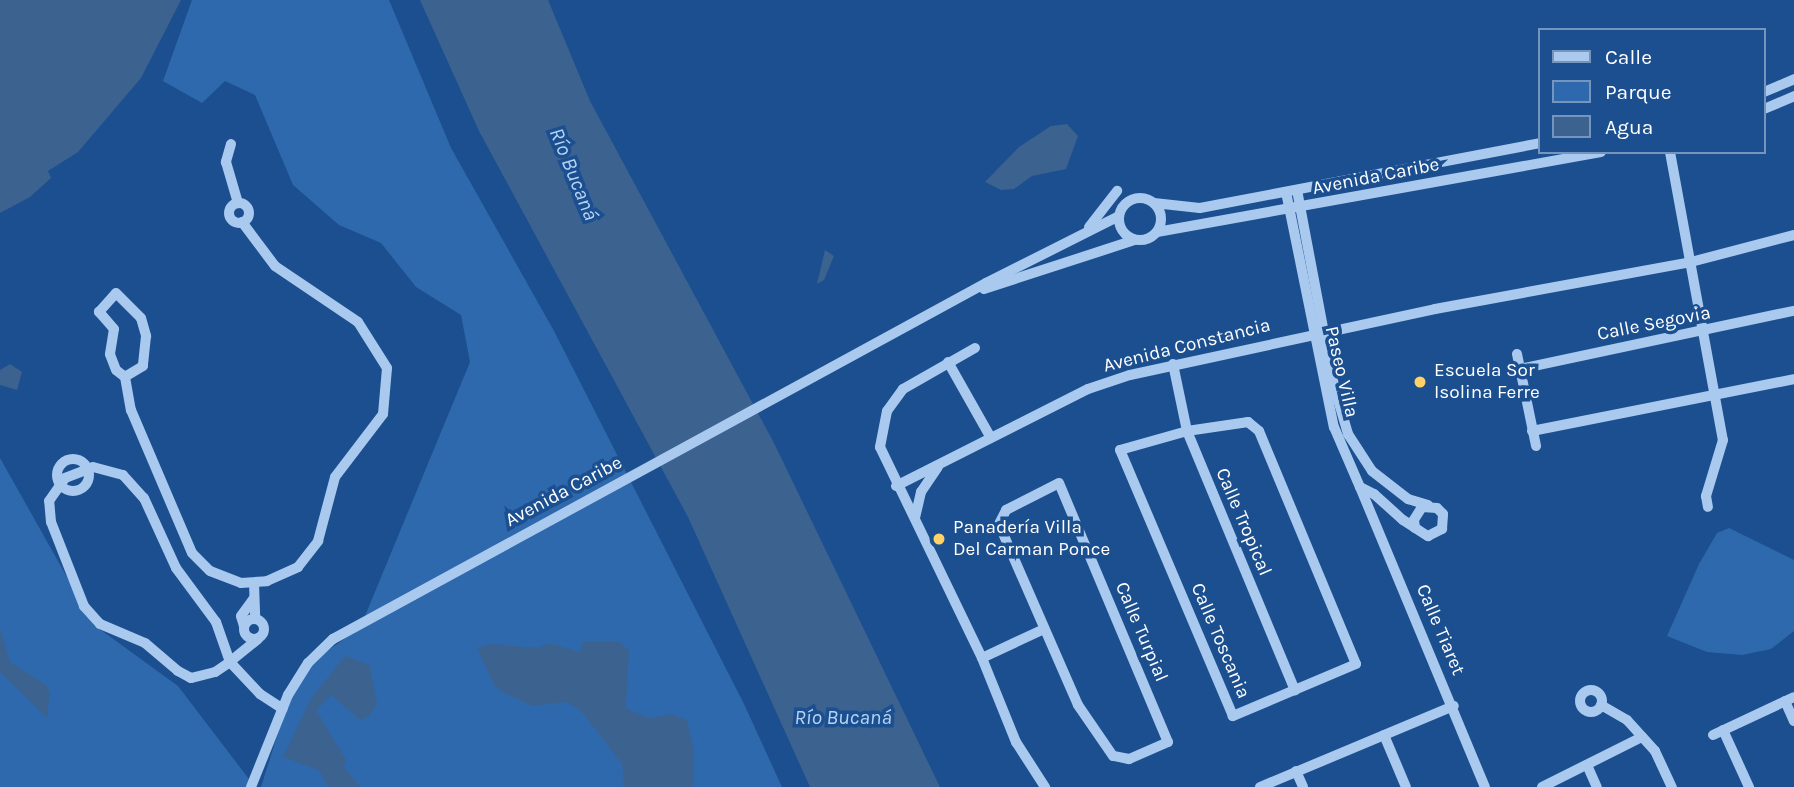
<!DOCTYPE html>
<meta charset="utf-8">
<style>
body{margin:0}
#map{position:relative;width:1794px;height:787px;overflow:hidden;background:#1b4f8f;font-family:Karla,sans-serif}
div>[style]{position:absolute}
.green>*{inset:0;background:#2e69ad}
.water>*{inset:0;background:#3c6290}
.minor>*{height:10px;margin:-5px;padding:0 5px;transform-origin:5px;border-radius:5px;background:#a9c9ee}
.minor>.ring{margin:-5px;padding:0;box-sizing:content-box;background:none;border:10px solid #a9c9ee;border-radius:50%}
.dots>*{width:19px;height:19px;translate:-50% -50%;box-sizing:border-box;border:4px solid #1b4f8f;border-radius:50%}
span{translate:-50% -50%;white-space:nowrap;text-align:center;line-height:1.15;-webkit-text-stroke:7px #1b4f8f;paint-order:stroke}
.street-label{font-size:19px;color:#fff}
.poi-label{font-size:19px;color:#fff}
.left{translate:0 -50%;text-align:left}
.water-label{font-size:21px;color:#b5d3f5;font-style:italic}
.legend{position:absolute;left:1538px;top:28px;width:228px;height:126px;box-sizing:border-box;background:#1b4f8f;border:2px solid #7695bc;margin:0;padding:9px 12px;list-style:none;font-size:21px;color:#fff}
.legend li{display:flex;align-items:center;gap:14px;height:35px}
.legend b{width:35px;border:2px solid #7695bc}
</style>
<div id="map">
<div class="green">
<i style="clip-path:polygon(192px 0,389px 0,451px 148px,554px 331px,744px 704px,782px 787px,261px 787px,290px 695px,313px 661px,360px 628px,470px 362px,461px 315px,416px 287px,381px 243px,339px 225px,293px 185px,255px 95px,225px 81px,202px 103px,163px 81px)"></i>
<i style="clip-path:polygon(0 458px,94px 625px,178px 686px,255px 787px,0 787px)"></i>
<i style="clip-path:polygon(1729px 528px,1794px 560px,1794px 631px,1771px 649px,1742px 655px,1707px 652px,1667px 636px,1699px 564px,1717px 533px)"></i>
</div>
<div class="water">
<i style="clip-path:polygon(0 0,181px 0,141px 78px,78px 152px,48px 171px,51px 178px,30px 197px,0 213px)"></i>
<i style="clip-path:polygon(420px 0,548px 0,590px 101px,774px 443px,940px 787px,810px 787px,688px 517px,479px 131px)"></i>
<i style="clip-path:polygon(1067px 124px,1078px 136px,1066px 169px,1032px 176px,1014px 189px,1001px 190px,985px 182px,1019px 147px,1051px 126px)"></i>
<i style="clip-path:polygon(825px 250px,834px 256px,824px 280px,817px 284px)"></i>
<i style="clip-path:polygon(10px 364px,22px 372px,17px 390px,0 385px,0 370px)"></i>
<i style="clip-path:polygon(0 628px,10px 662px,46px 685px,50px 693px,47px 718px,0 672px)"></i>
<i style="clip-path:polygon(583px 642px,620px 642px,629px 651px,626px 708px,648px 718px,672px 714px,687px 720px,694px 752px,693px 787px,624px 787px,622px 764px,583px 713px,567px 702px,533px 706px,506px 694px,495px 687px,477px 648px,491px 644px,538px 648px,549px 643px,580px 652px)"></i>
<i style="clip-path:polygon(345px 656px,370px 665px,377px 704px,368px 717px,360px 720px,331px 695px,316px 710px,346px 760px,344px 767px,360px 787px,328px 787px,319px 770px,283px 757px,312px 697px)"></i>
</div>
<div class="minor">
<i style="left:1764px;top:92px;width:33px;rotate:-23deg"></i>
<i style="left:1764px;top:109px;width:33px;rotate:-23deg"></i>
<i style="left:231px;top:144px;width:19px;rotate:106deg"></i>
<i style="left:226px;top:162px;width:43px;rotate:73.7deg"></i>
<i style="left:1670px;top:152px;width:293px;rotate:79.6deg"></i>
<i style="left:1723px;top:440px;width:59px;rotate:106.9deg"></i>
<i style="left:1706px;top:496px;width:11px;rotate:80deg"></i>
<i style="left:1297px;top:190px;width:199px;rotate:79.3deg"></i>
<i style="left:1334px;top:386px;width:50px;rotate:73.7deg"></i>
<i style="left:1348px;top:434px;width:44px;rotate:57deg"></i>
<i style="left:1372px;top:471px;width:46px;rotate:37.9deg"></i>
<i style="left:1408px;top:499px;width:21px;rotate:17deg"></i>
<i style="left:1286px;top:192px;width:240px;rotate:78.5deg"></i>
<i style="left:1334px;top:427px;width:65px;rotate:66.6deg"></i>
<i style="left:1360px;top:487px;width:16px;rotate:27deg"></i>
<i style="left:1374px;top:494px;width:39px;rotate:42deg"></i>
<i style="left:1403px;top:520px;width:30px;rotate:33deg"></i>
<i style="left:1428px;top:536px;width:16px;rotate:-27deg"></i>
<i style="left:1442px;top:529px;width:15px;rotate:-86deg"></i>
<i style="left:1443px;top:514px;width:8px;rotate:-135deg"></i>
<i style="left:1437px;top:508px;width:15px;rotate:-176deg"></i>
<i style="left:1422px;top:507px;width:15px;rotate:122deg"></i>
<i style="left:1414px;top:520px;width:8px;rotate:83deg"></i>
<i class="ring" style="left:1119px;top:198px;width:32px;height:32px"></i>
<i style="left:1154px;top:203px;width:46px;rotate:6.2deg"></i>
<i style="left:1200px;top:208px;width:346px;rotate:-10.8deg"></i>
<i class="ring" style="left:229px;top:203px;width:10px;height:10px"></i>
<i style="left:1089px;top:227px;width:46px;rotate:-52.1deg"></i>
<i style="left:1157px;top:232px;width:451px;rotate:-10.2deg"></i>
<i style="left:984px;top:289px;width:159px;rotate:-18deg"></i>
<i style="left:975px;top:348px;width:83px;rotate:150.3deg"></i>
<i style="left:903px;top:389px;width:27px;rotate:126deg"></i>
<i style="left:887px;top:411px;width:37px;rotate:101deg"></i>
<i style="left:880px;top:447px;width:234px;rotate:64.2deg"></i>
<i style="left:982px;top:658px;width:91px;rotate:68deg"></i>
<i style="left:1016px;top:742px;width:54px;rotate:57.2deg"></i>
<i style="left:1517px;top:354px;width:94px;rotate:78.3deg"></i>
<i style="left:948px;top:362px;width:87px;rotate:60.5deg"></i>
<i style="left:1173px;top:364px;width:68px;rotate:78.2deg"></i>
<i style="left:1187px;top:431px;width:281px;rotate:67.4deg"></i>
<i style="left:1520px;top:369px;width:280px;rotate:-12deg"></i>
<i style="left:125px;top:377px;width:11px;rotate:-142deg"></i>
<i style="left:116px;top:370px;width:17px;rotate:-111deg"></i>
<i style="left:110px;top:354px;width:25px;rotate:-81deg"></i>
<i style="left:114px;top:329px;width:23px;rotate:-131deg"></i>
<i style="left:99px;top:312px;width:25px;rotate:-48deg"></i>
<i style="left:116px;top:293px;width:35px;rotate:45deg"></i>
<i style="left:141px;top:318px;width:19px;rotate:74deg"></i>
<i style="left:146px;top:336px;width:30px;rotate:96deg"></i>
<i style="left:143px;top:366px;width:21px;rotate:149deg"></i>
<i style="left:125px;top:377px;width:34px;rotate:80deg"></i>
<i style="left:131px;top:410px;width:155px;rotate:66.9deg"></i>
<i style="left:192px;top:553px;width:25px;rotate:45deg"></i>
<i style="left:210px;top:571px;width:33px;rotate:21deg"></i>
<i style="left:241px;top:583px;width:26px;rotate:-4deg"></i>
<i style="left:267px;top:581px;width:34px;rotate:-24deg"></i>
<i style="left:298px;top:567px;width:33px;rotate:-52deg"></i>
<i style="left:318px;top:541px;width:66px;rotate:-75.1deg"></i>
<i style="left:335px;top:477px;width:79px;rotate:-52.7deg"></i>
<i style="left:383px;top:414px;width:46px;rotate:-85deg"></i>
<i style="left:387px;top:368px;width:54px;rotate:-122.2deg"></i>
<i style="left:358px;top:322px;width:100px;rotate:-146deg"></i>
<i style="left:275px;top:266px;width:55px;rotate:-126.9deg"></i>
<i style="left:1248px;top:422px;width:14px;rotate:39deg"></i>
<i style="left:1259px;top:431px;width:252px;rotate:67.4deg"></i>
<i style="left:1356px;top:664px;width:134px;rotate:157.1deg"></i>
<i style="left:1233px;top:716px;width:289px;rotate:-113deg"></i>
<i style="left:1120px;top:450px;width:70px;rotate:-15.8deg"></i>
<i style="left:1187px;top:431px;width:62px;rotate:-8.4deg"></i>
<i style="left:1532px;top:431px;width:267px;rotate:-11.2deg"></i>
<i class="ring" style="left:57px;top:459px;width:22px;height:22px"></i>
<i style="left:93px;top:467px;width:31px;rotate:15deg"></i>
<i style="left:123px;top:475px;width:31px;rotate:48deg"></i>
<i style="left:144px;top:498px;width:77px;rotate:65.4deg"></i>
<i style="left:176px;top:568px;width:67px;rotate:53.5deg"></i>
<i style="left:216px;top:622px;width:42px;rotate:70.7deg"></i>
<i style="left:230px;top:662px;width:18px;rotate:146deg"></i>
<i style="left:215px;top:672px;width:25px;rotate:166deg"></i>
<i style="left:191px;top:678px;width:15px;rotate:-152deg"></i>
<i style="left:178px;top:671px;width:43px;rotate:-139.7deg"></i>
<i style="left:145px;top:643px;width:49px;rotate:-157.1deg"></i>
<i style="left:100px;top:624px;width:24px;rotate:-132deg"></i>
<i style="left:84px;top:606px;width:90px;rotate:-111.4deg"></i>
<i style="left:51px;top:522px;width:21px;rotate:-95deg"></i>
<i style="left:49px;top:501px;width:28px;rotate:-55deg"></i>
<i style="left:65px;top:478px;width:30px;rotate:-21deg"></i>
<i style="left:1059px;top:483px;width:281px;rotate:67.2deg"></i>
<i style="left:1168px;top:742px;width:43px;rotate:156.4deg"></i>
<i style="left:1129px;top:759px;width:16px;rotate:-169deg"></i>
<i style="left:1113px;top:756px;width:62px;rotate:-124.5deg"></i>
<i style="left:1078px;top:705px;width:197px;rotate:-113.6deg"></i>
<i style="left:999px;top:524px;width:16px;rotate:-63deg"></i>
<i style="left:1006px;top:510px;width:59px;rotate:-27deg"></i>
<i style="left:896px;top:486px;width:215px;rotate:-26.8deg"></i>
<i style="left:1088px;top:389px;width:44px;rotate:-18.4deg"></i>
<i style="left:1130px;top:375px;width:312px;rotate:-12.2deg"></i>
<i style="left:1435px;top:309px;width:260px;rotate:-10.4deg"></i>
<i style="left:1691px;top:262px;width:106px;rotate:-14.7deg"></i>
<i style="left:1360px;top:487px;width:325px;rotate:67.4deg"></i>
<i style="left:915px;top:518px;width:27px;rotate:-77deg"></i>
<i style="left:921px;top:492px;width:30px;rotate:-56deg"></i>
<i style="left:254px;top:583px;width:36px;rotate:88deg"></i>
<i class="ring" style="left:244px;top:619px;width:10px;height:10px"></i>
<i style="left:244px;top:626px;width:10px;rotate:-107deg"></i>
<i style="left:241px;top:616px;width:22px;rotate:-54deg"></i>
<i style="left:258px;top:639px;width:36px;rotate:141deg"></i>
<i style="left:230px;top:662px;width:44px;rotate:46.8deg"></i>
<i style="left:260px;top:694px;width:27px;rotate:33deg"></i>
<i style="left:982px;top:658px;width:68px;rotate:-25.1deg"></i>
<i class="ring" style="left:1580px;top:690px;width:12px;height:12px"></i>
<i style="left:1785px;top:701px;width:22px;rotate:66deg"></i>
<i style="left:1601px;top:705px;width:30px;rotate:30deg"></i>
<i style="left:1627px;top:720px;width:42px;rotate:47.9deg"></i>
<i style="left:1655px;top:751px;width:40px;rotate:65deg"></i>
<i style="left:1723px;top:730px;width:63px;rotate:65.5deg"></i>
<i style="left:1384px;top:735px;width:56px;rotate:67.1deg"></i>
<i style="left:1713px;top:735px;width:89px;rotate:-25.1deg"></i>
<i style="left:1587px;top:765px;width:24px;rotate:66deg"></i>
<i style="left:1296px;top:771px;width:17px;rotate:66deg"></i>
<i style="left:251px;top:787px;width:99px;rotate:-68.1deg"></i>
<i style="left:288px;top:695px;width:38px;rotate:-58deg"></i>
<i style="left:308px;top:663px;width:35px;rotate:-44deg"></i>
<i style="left:333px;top:639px;width:744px;rotate:-28.6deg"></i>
<i style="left:986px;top:283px;width:149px;rotate:-26.7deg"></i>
<i style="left:1260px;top:787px;width:210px;rotate:-22.7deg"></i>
<i style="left:1542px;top:787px;width:112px;rotate:-26.6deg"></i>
</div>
<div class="dots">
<i style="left:1420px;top:382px;background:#ffd166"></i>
<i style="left:939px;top:539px;background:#ffd166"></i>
</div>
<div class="street-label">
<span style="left:1376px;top:177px;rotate:-11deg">Avenida Caribe</span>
<span style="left:1654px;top:324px;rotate:-11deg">Calle Segovia</span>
<span style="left:1187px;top:346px;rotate:-14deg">Avenida Constancia</span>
<span style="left:1341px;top:372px;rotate:77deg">Paseo Villa</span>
<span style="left:564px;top:492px;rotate:-28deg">Avenida Caribe</span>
<span style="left:1243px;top:522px;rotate:67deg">Calle Tropical</span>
<span style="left:1440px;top:630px;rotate:67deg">Calle Tiaret</span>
<span style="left:1141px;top:632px;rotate:67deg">Calle Turpial</span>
<span style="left:1220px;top:641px;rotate:67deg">Calle Toscania</span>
</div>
<div class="poi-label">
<span class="left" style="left:1434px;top:382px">Escuela Sor<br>Isolina Ferre</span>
<span class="left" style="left:953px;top:539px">Panadería Villa<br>Del Carman Ponce</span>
</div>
<div class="water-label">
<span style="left:574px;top:174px;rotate:68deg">Río Bucaná</span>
<span style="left:843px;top:717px">Río Bucaná</span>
</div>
<ul class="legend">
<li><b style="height:9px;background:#a9c9ee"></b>Calle</li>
<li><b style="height:19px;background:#2e69ad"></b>Parque</li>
<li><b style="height:19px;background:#3c6290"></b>Agua</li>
</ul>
</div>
